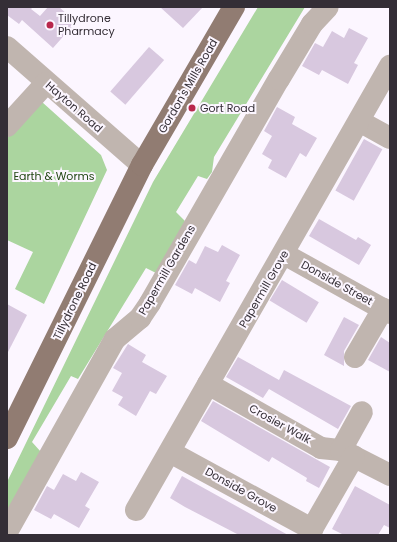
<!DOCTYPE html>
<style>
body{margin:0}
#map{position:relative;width:397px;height:542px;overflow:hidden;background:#fcf6ff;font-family:Poppins,sans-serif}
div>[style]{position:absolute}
.green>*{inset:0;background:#abd59f}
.building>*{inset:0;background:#d8c8df;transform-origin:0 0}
.minor>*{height:22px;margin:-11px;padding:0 11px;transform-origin:11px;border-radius:11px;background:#c0b5af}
.major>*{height:22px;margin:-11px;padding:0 11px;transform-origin:11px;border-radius:11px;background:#917c72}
.dots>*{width:11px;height:11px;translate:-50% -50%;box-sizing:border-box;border:2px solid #fcf6ff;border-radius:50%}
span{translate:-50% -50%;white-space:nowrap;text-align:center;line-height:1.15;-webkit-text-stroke:4px #fcf6ff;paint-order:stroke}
.poi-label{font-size:11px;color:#342e36}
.left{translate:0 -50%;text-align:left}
.street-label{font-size:11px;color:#342e36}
.park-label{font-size:11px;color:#204612}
.frame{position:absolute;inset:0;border:8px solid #342e36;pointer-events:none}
</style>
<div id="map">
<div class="green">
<i style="clip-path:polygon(258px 7px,305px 7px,214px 157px,212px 172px,207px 179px,198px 176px,176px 212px,185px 221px,158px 274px,146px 268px,78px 379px,71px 376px,32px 442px,41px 452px,7px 512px,7px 482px,153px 182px)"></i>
<i style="clip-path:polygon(42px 102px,101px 155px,107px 170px,44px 304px,15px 289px,33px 252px,7px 240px,7px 138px)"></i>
</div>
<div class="building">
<i style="clip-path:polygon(7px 7px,33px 7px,31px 9px,40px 16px,48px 7px,59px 7px,76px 22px,53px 48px,22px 20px,19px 24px,7px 15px)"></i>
<i style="clip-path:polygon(160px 7px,203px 7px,183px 28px)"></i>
<i style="clip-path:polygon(349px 28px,368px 38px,354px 63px,358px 65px,348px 84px,322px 70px,319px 75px,302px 66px,315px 43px,323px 47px,332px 31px,344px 38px)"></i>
<i style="left:149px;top:47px;width:20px;height:59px;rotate:41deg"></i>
<i style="clip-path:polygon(277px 107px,295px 117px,292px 124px,317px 138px,306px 157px,300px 153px,286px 178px,268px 168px,272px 160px,262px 154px,272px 136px,264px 131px)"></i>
<i style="left:364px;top:139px;width:21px;height:59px;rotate:29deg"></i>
<i style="clip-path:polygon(319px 219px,356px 240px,358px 237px,371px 245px,359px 265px,309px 236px)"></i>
<i style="clip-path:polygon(222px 245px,240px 255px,226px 281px,230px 283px,220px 302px,195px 288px,192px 294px,175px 285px,189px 260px,196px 264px,205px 246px,218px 252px)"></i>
<i style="left:282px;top:280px;width:43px;height:24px;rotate:31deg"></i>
<i style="clip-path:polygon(7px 304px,27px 315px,7px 354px)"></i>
<i style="clip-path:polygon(344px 317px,359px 325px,344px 351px,344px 366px,324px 355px)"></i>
<i style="clip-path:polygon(381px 337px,390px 343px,390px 372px,368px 360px)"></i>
<i style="clip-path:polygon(128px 344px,146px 355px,142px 362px,167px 376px,156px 394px,150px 391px,136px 416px,118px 405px,123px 397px,112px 391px,122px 373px,113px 368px)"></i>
<i style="clip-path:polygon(238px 357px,279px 380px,284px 370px,351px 406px,338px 429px,269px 389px,263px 398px,226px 377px)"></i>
<i style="clip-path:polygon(213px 401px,330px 467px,319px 488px,306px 481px,307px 478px,272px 457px,269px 462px,201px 421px)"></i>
<i style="clip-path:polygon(81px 472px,99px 482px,85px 506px,90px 509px,79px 528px,54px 514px,51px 519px,34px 510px,47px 486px,54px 490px,63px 474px,76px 481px)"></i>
<i style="clip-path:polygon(182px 476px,238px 507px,288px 535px,239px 535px,185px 507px,170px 498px)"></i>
<i style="clip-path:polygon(355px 486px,390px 505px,390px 528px,384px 525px,378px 535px,344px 535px,332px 529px)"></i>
</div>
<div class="minor">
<i style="left:7px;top:47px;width:179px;rotate:41.2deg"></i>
<i style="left:359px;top:121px;width:35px;rotate:29deg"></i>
<i style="left:7px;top:126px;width:58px;rotate:-47.8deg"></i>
<i style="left:284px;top:254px;width:121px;rotate:29.1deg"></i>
<i style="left:355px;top:357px;width:56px;rotate:-59.7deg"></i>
<i style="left:208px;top:384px;width:130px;rotate:29.5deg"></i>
<i style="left:321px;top:448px;width:20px;rotate:6deg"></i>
<i style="left:341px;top:450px;width:55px;rotate:27deg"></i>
<i style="left:341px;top:450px;width:43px;rotate:-61.1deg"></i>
<i style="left:170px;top:452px;width:162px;rotate:28.5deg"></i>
<i style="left:312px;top:529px;width:84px;rotate:-60.1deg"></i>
<i style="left:136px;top:510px;width:512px;rotate:-60.23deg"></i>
<i style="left:7px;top:532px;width:221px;rotate:-60.8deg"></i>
<i style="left:115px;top:339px;width:33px;rotate:-40deg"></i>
<i style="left:140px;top:318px;width:18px;rotate:-56deg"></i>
<i style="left:150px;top:303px;width:258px;rotate:-60.1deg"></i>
<i style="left:279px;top:79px;width:64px;rotate:-59deg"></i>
<i style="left:312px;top:24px;width:23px;rotate:-47deg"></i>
</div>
<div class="major">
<i style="left:7px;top:438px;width:305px;rotate:-63.7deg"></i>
<i style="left:142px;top:165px;width:183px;rotate:-59.8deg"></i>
</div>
<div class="dots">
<i style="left:50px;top:25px;background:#b8284c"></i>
<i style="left:192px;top:108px;background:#b8284c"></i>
</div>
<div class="poi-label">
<span class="left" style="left:58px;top:25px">Tillydrone<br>Pharmacy</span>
<span class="left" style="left:200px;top:108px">Gort Road</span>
</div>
<div class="street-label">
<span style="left:188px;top:86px;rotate:-60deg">Gordon's Mills Road</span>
<span style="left:74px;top:107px;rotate:41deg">Hayton Road</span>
<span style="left:167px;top:270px;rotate:-60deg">Papermill Gardens</span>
<span style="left:337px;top:283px;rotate:29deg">Donside Street</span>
<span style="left:264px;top:289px;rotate:-60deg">Papermill Grove</span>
<span style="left:75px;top:301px;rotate:-64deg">Tillydrone Road</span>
<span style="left:280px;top:424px;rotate:29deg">Crosier Walk</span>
<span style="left:241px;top:490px;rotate:29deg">Donside Grove</span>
</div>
<div class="park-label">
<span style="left:54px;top:176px">Earth &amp; Worms</span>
</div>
<div class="frame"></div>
</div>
